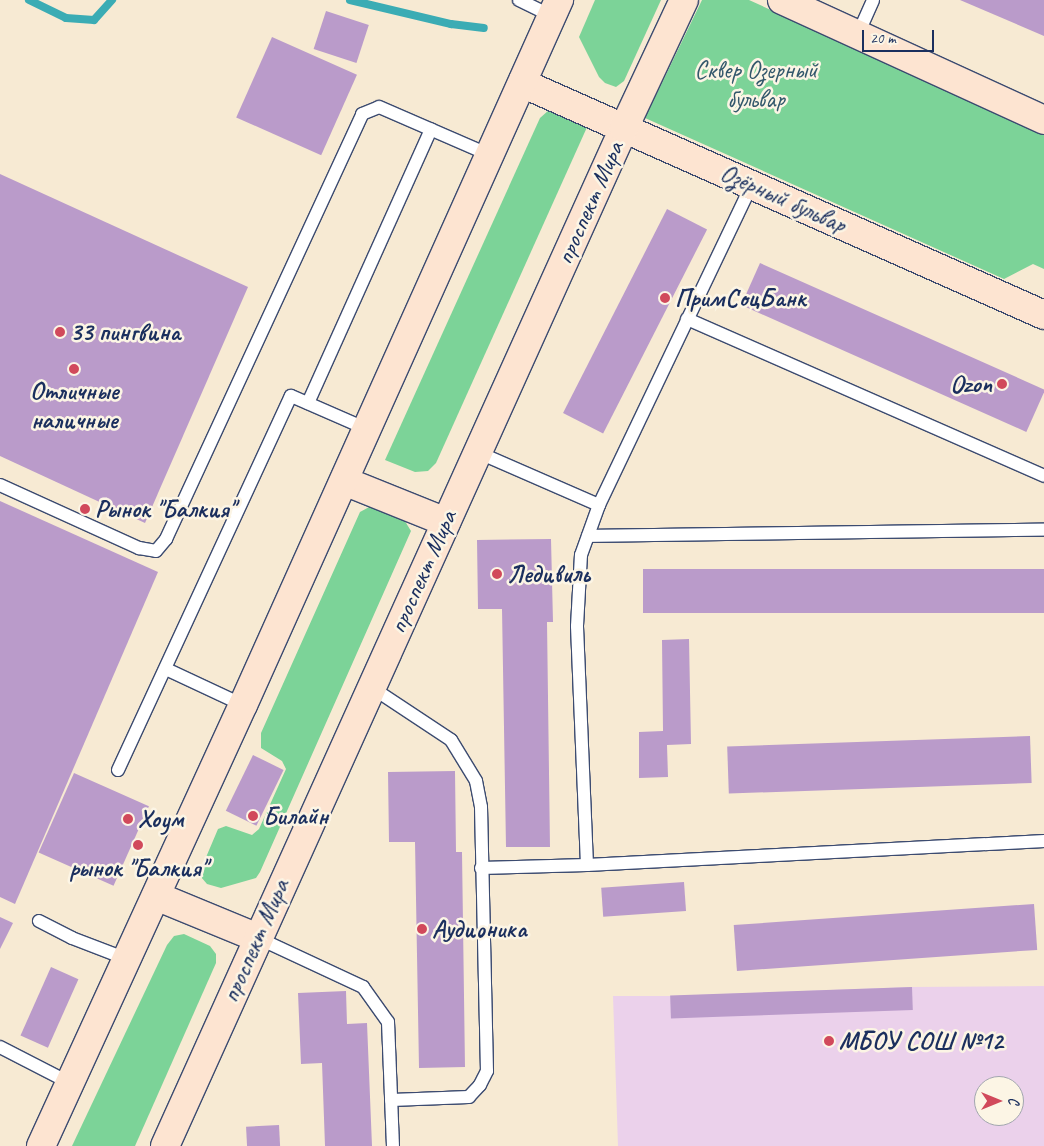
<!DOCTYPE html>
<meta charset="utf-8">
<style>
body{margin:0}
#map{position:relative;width:1044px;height:1146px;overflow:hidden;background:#f7ead3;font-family:Caveat,sans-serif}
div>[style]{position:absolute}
.built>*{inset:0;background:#ebd1eb}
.green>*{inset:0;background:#7cd398}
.stream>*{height:8px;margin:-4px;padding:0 4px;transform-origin:4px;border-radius:4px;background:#3bacb4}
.building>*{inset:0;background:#ba9bca;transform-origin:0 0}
.roads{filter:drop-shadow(1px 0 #3c4b70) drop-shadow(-1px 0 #3c4b70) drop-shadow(0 1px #3c4b70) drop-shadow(0 -1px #3c4b70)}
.lane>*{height:12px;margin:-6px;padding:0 6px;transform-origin:6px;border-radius:6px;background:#fff}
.secondary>*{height:28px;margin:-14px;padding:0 14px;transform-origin:14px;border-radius:14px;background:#fde4d1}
.dots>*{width:14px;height:14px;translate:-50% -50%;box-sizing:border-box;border:2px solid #fcf5e5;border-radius:50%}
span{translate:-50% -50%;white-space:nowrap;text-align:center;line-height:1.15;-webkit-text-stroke:5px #fcf5e5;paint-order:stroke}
.park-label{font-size:25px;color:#33586c}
.street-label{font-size:25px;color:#1b2f5e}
.poi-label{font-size:25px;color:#1b2f5e;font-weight:700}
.left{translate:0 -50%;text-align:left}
.right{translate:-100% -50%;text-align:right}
.north{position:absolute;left:974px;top:1076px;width:50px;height:50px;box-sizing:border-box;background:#fcf5e5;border:1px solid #a2a6af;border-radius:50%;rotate:90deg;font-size:14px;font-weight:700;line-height:20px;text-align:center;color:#1b2f5e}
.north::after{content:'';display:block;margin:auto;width:18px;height:22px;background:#d1495b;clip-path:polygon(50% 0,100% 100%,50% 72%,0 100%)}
.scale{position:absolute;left:862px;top:30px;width:72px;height:22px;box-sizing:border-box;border:2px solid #1b2f5e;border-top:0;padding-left:6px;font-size:15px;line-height:18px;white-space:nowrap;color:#1b2f5e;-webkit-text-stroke:4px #fcf5e5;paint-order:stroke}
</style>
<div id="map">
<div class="built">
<i style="clip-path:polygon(evenodd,1044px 986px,1044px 1146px,618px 1146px,613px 996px,670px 996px,912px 987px,1044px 986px,984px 1086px,1014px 1086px,1014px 1116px,984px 1116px,984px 1086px)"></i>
</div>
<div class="green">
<i style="clip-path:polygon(595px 0,661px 0,624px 81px,616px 87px,605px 83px,599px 77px,579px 37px)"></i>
<i style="clip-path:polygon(702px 0,749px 0,1044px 135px,1044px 269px,1033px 264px,1004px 279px,645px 118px)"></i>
<i style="clip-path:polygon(549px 110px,588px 125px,436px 463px,428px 471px,415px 472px,385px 460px,540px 118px)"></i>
<i style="clip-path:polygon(371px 506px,403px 518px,411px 531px,260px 872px,256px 878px,221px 888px,207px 884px,201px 877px,204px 862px,218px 829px,226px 826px,252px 835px,259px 829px,286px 769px,282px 761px,261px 748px,261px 733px,360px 512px)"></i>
<i style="clip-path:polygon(184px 934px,210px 946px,216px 954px,216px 963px,135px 1146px,72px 1146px,167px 945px,174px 936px)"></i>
</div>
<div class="stream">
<i style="left:29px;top:0;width:41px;rotate:25.9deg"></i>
<i style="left:66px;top:18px;width:28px;rotate:4deg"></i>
<i style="left:94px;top:20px;width:27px;rotate:-48deg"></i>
<i style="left:350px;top:0;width:104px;rotate:13.4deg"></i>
<i style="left:451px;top:24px;width:33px;rotate:7deg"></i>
</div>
<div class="building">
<i style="clip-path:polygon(960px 0,1044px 0,1044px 36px)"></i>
<i style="left:326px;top:11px;width:45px;height:40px;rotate:18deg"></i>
<i style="left:272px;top:37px;width:93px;height:88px;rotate:24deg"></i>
<i style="clip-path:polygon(0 174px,248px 287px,145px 523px,0 456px)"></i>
<i style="left:667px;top:209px;width:45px;height:229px;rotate:27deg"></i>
<i style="left:760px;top:263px;width:312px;height:46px;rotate:24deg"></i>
<i style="clip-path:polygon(0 501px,158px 572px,15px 904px,0 897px)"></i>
<i style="clip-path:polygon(551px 539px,553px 622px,547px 622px,550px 847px,506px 847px,502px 609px,478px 609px,477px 540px)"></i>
<i style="left:1044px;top:569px;width:44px;height:401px;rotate:90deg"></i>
<i style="clip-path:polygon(689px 639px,691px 744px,667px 745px,668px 777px,639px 778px,639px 732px,663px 731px,662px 640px)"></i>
<i style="left:1030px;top:736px;width:47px;height:303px;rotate:88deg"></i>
<i style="left:253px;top:755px;width:34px;height:62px;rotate:26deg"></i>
<i style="clip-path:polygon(455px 771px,456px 852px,462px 852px,465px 1067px,419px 1068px,415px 842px,389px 842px,388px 772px)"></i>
<i style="left:74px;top:773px;width:82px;height:87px;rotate:24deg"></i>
<i style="left:684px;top:882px;width:29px;height:83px;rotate:86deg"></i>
<i style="left:1034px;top:904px;width:46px;height:301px;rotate:86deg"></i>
<i style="clip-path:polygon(0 917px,13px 923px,0 949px)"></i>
<i style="left:51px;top:967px;width:30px;height:75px;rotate:24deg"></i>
<i style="left:912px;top:987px;width:23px;height:242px;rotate:88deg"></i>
<i style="clip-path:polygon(346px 991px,347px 1024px,367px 1023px,372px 1146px,325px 1146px,322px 1063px,301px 1064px,298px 993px)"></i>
<i style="left:279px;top:1125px;width:21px;height:33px;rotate:87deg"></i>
</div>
<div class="roads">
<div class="lane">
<i style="left:519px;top:0;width:37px;rotate:26deg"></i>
<i style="left:858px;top:34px;width:37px;rotate:-66deg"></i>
<i style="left:687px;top:319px;width:390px;rotate:23.7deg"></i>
<i style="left:308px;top:403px;width:300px;rotate:-65.8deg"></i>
<i style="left:477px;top:452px;width:133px;rotate:23.5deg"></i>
<i style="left:0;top:485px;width:153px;rotate:24.4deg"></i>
<i style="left:139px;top:548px;width:17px;rotate:10deg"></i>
<i style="left:156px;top:551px;width:16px;rotate:-50deg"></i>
<i style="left:166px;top:539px;width:468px;rotate:-65.2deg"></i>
<i style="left:362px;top:114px;width:18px;rotate:-22deg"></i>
<i style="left:379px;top:107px;width:121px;rotate:23.4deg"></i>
<i style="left:588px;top:536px;width:456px;rotate:-0.8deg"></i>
<i style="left:166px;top:669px;width:85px;rotate:25.1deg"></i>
<i style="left:371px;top:687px;width:96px;rotate:33.5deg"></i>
<i style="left:451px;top:740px;width:48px;rotate:58.6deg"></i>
<i style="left:476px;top:781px;width:26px;rotate:79deg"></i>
<i style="left:481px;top:807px;width:264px;rotate:88.7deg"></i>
<i style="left:487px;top:1071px;width:16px;rotate:117deg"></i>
<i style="left:480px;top:1085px;width:16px;rotate:133deg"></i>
<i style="left:469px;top:1097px;width:78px;rotate:177.8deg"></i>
<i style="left:118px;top:770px;width:412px;rotate:-65.2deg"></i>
<i style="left:291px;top:396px;width:83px;rotate:23.5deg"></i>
<i style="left:587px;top:865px;width:239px;rotate:-92.4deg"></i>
<i style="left:577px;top:626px;width:71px;rotate:-86.8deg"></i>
<i style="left:581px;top:555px;width:53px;rotate:-70.2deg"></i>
<i style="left:599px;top:505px;width:356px;rotate:-64.5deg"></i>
<i style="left:481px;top:868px;width:106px;rotate:-1.6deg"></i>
<i style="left:587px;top:865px;width:458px;rotate:-3deg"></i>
<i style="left:39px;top:921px;width:37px;rotate:27deg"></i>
<i style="left:72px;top:938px;width:59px;rotate:20.9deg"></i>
<i style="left:258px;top:938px;width:116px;rotate:25deg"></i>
<i style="left:363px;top:987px;width:43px;rotate:54.5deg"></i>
<i style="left:388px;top:1022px;width:124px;rotate:87.7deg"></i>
<i style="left:0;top:1047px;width:79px;rotate:27.2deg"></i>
</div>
<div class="secondary">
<i style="left:782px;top:0;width:288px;rotate:24.6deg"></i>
<i style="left:522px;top:83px;width:571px;rotate:23.96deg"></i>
<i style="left:344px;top:481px;width:110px;rotate:21.9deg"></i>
<i style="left:156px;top:896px;width:110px;rotate:22.4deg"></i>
<i style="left:41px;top:1146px;width:485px;rotate:-65.4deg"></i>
<i style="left:243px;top:705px;width:773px;rotate:-65.86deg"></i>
<i style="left:165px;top:1146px;width:1117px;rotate:-65.73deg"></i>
<i style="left:624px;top:128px;width:141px;rotate:-64.9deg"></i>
</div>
</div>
<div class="dots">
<i style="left:665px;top:298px;background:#d1495b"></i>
<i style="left:60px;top:332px;background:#d1495b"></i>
<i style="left:74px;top:369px;background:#d1495b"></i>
<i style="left:1002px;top:384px;background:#d1495b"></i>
<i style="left:85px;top:509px;background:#d1495b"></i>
<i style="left:497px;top:574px;background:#d1495b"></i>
<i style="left:253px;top:816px;background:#d1495b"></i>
<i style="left:128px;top:819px;background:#d1495b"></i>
<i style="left:138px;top:845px;background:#d1495b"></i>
<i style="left:422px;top:929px;background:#d1495b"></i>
<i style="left:829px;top:1041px;background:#d1495b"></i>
</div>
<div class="park-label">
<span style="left:756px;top:85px">Сквер Озерный<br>бульвар</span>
</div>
<div class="street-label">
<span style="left:783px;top:199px;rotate:24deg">Озёрный бульвар</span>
<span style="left:590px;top:203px;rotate:-66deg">проспект Мира</span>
<span style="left:423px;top:572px;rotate:-66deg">проспект Мира</span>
<span style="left:256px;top:941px;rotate:-66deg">проспект Мира</span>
</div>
<div class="poi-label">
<span class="left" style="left:675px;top:298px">ПримСоцБанк</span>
<span class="left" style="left:70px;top:332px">33 пингвина</span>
<span class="right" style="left:992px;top:384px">Ozon</span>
<span style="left:74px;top:406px">Отличные<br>наличные</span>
<span class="left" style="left:95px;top:509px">Рынок "Балкия"</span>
<span class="left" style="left:507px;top:574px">Ледивиль</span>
<span class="left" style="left:263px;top:816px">Билайн</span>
<span class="left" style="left:138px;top:819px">Хоум</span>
<span style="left:138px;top:868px">рынок "Балкия"</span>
<span class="left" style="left:432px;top:929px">Аудионика</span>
<span class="left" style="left:839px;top:1041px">МБОУ СОШ №12</span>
</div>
<div class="north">С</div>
<div class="scale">20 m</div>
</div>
